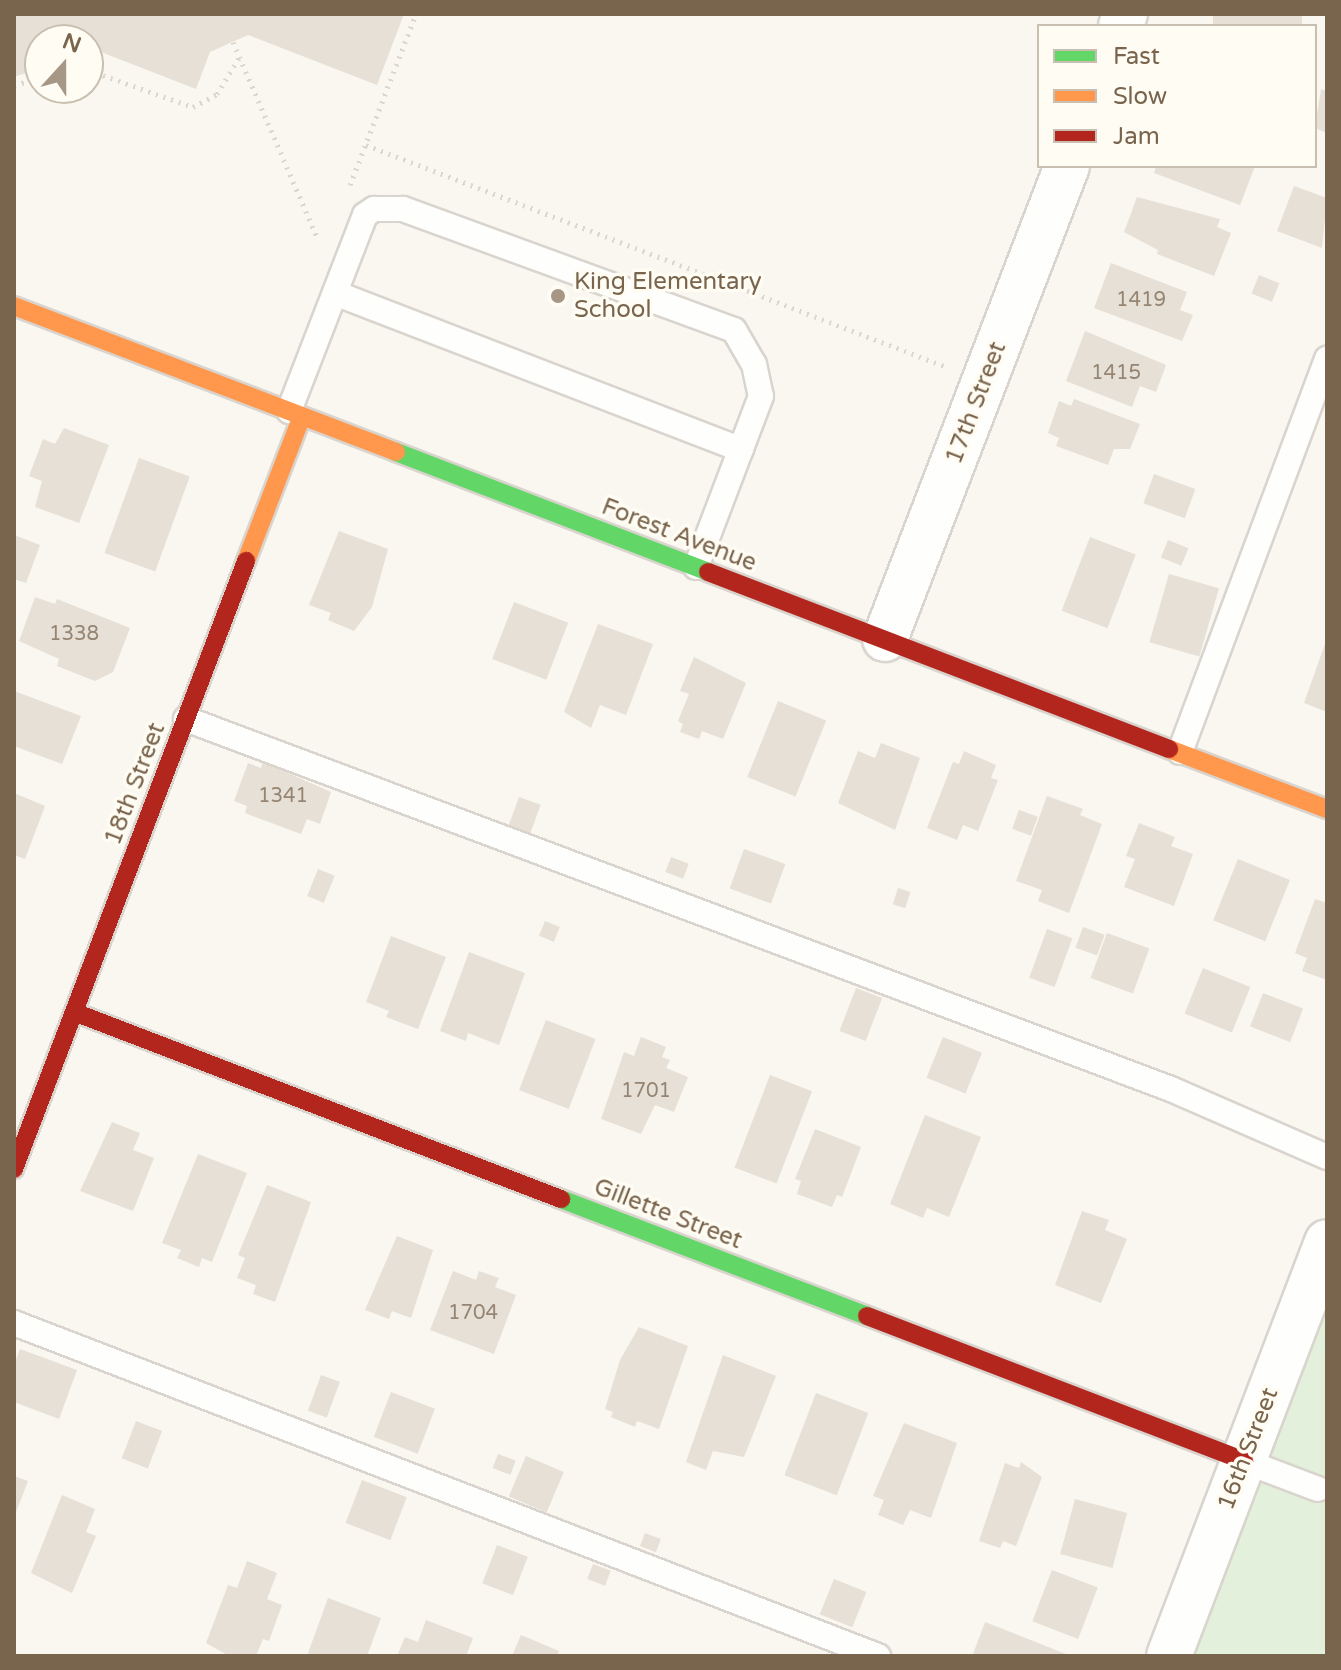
<!DOCTYPE html>
<style>
body{margin:0}
#map{position:relative;width:1341px;height:1670px;overflow:hidden;background:#f9f7f0;font-family:"Varela Round",sans-serif}
div>[style]{position:absolute}
.green>*{inset:0;background:#e3f0db}
.building>*{inset:0;background:#e6e0d7;transform-origin:0 0}
.path>*{height:5px;margin-top:-2.5px;transform-origin:0;background:repeating-linear-gradient(90deg,#dbd7d0 0 2px,transparent 0 8px)}
.roads{filter:drop-shadow(2px 0 #d9d4cd) drop-shadow(-2px 0 #d9d4cd) drop-shadow(0 2px #d9d4cd) drop-shadow(0 -2px #d9d4cd)}
.lane>*{height:24px;margin:-12px;padding:0 12px;transform-origin:12px;border-radius:12px;background:#fefefd}
.street>*{height:44px;margin:-22px;padding:0 22px;transform-origin:22px;border-radius:22px;background:#fefefd}
.fast>*{height:18px;margin:-9px;padding:0 9px;transform-origin:9px;border-radius:9px;background:#63d668}
.slow>*{height:18px;margin:-9px;padding:0 9px;transform-origin:9px;border-radius:9px;background:#ff974d}
.jam>*{height:18px;margin:-9px;padding:0 9px;transform-origin:9px;border-radius:9px;background:#b3261e}
.dots>*{width:22px;height:22px;translate:-50% -50%;box-sizing:border-box;border:4px solid #fffcf3;border-radius:50%}
span{translate:-50% -50%;white-space:nowrap;text-align:center;line-height:1.15;-webkit-text-stroke:7px #fffcf3;paint-order:stroke}
.number-label{font-size:20px;color:#968572}
.number-label span{-webkit-text-stroke-width:0}
.poi-label{font-size:24px;color:#79644d}
.left{translate:0 -50%;text-align:left}
.street-label{font-size:24px;color:#79644d}
.frame{position:absolute;inset:0;border:16px solid #79644d;pointer-events:none}
.legend{position:absolute;left:1037px;top:24px;width:280px;height:144px;box-sizing:border-box;background:#fffcf3;border:2px solid #c9bfb1;margin:0;padding:10px 14px;list-style:none;font-size:24px;color:#79644d}
.legend li{display:flex;align-items:center;gap:16px;height:40px}
.legend b{width:40px;border:2px solid #c9bfb1}
.north{position:absolute;left:24px;top:24px;width:80px;height:80px;box-sizing:border-box;background:#fffcf3;border:2px solid #c9bfb1;border-radius:50%;rotate:21deg;font-size:22px;font-weight:700;line-height:32px;text-align:center;color:#79644d}
.north::after{content:'';display:block;margin:auto;width:28px;height:36px;background:#a69786;clip-path:polygon(50% 0,100% 100%,50% 72%,0 100%)}
</style>
<div id="map">
<div class="green">
<i style="clip-path:polygon(1327px 1296px,1327px 1656px,1189px 1656px)"></i>
</div>
<div class="building">
<i style="clip-path:polygon(14px 14px,404px 14px,377px 85px,248px 35px,210px 52px,196px 89px,88px 47px,88px 40px,40px 40px,40px 68px,14px 77px)"></i>
<i style="left:1213px;top:14px;width:89px;height:13px"></i>
<i style="clip-path:polygon(1321px 89px,1327px 91px,1327px 133px,1315px 128px)"></i>
<i style="clip-path:polygon(1156px 166px,1255px 166px,1240px 205px,1154px 173px)"></i>
<i style="clip-path:polygon(1294px 186px,1327px 198px,1322px 248px,1277px 231px)"></i>
<i style="clip-path:polygon(1137px 197px,1220px 219px,1217px 227px,1231px 233px,1214px 276px,1157px 254px,1158px 250px,1124px 232px)"></i>
<i style="clip-path:polygon(1111px 263px,1187px 292px,1180px 310px,1193px 315px,1182px 341px,1094px 308px)"></i>
<i style="left:1259px;top:275px;width:22px;height:20px;rotate:22deg"></i>
<i style="clip-path:polygon(1085px 331px,1166px 365px,1156px 392px,1140px 386px,1132px 407px,1066px 381px)"></i>
<i style="clip-path:polygon(1074px 399px,1140px 424px,1130px 449px,1114px 449px,1108px 465px,1056px 446px,1059px 438px,1048px 433px,1059px 401px,1071px 406px)"></i>
<i style="clip-path:polygon(64px 428px,109px 445px,79px 523px,35px 507px,42px 481px,29px 476px,43px 439px,55px 444px)"></i>
<i style="left:139px;top:458px;width:54px;height:101px;rotate:20deg"></i>
<i style="left:1154px;top:474px;width:44px;height:31px;rotate:20deg"></i>
<i style="clip-path:polygon(339px 531px,388px 549px,372px 607px,354px 631px,328px 620px,331px 613px,309px 605px)"></i>
<i style="clip-path:polygon(14px 535px,40px 545px,26px 583px,14px 579px)"></i>
<i style="left:1090px;top:537px;width:49px;height:79px;rotate:21deg"></i>
<i style="left:1168px;top:540px;width:22px;height:19px;rotate:22deg"></i>
<i style="left:1169px;top:574px;width:52px;height:71px;rotate:16deg"></i>
<i style="clip-path:polygon(35px 597px,55px 604px,57px 599px,130px 628px,113px 672px,95px 681px,57px 666px,59px 659px,19px 641px)"></i>
<i style="left:514px;top:602px;width:58px;height:61px;rotate:21deg"></i>
<i style="clip-path:polygon(598px 624px,653px 644px,626px 715px,600px 705px,591px 728px,564px 712px)"></i>
<i style="clip-path:polygon(1327px 638px,1327px 712px,1304px 703px)"></i>
<i style="clip-path:polygon(694px 657px,746px 683px,723px 739px,702px 731px,699px 739px,680px 732px,683px 724px,678px 721px,689px 694px,680px 691px)"></i>
<i style="clip-path:polygon(14px 691px,81px 716px,62px 764px,14px 746px)"></i>
<i style="left:778px;top:701px;width:52px;height:82px;rotate:22deg"></i>
<i style="clip-path:polygon(881px 743px,920px 758px,895px 830px,838px 803px,858px 751px,875px 758px)"></i>
<i style="clip-path:polygon(964px 751px,996px 765px,991px 778px,998px 780px,978px 831px,963px 825px,957px 840px,927px 828px,953px 762px,959px 764px)"></i>
<i style="clip-path:polygon(263px 762px,331px 792px,320px 824px,307px 819px,301px 834px,245px 813px,247px 806px,234px 801px,248px 763px,261px 768px)"></i>
<i style="clip-path:polygon(14px 793px,45px 806px,25px 859px,14px 855px)"></i>
<i style="clip-path:polygon(1047px 796px,1083px 809px,1080px 815px,1102px 824px,1069px 913px,1038px 901px,1042px 890px,1016px 881px)"></i>
<i style="left:519px;top:797px;width:23px;height:31px;rotate:20deg"></i>
<i style="left:1019px;top:810px;width:20px;height:20px;rotate:20deg"></i>
<i style="clip-path:polygon(1139px 823px,1175px 837px,1171px 846px,1193px 854px,1174px 906px,1124px 887px,1135px 859px,1126px 856px)"></i>
<i style="left:744px;top:849px;width:44px;height:42px;rotate:20deg"></i>
<i style="left:671px;top:857px;width:19px;height:16px;rotate:21deg"></i>
<i style="left:1238px;top:859px;width:56px;height:66px;rotate:22deg"></i>
<i style="left:318px;top:869px;width:18px;height:29px;rotate:22deg"></i>
<i style="left:898px;top:888px;width:13px;height:17px;rotate:18deg"></i>
<i style="clip-path:polygon(1315px 899px,1327px 903px,1327px 980px,1302px 971px,1307px 958px,1295px 953px)"></i>
<i style="left:545px;top:921px;width:16px;height:16px;rotate:22deg"></i>
<i style="left:1083px;top:927px;width:23px;height:22px;rotate:20deg"></i>
<i style="left:1047px;top:929px;width:27px;height:52px;rotate:20deg"></i>
<i style="left:1107px;top:933px;width:45px;height:48px;rotate:20deg"></i>
<i style="clip-path:polygon(391px 936px,446px 957px,418px 1029px,386px 1017px,389px 1011px,366px 1002px)"></i>
<i style="clip-path:polygon(469px 952px,525px 973px,499px 1045px,468px 1033px,466px 1041px,440px 1031px)"></i>
<i style="left:1203px;top:968px;width:51px;height:49px;rotate:22deg"></i>
<i style="left:856px;top:988px;width:28px;height:46px;rotate:21deg"></i>
<i style="left:1263px;top:993px;width:43px;height:36px;rotate:21deg"></i>
<i style="left:546px;top:1020px;width:53px;height:75px;rotate:21deg"></i>
<i style="clip-path:polygon(641px 1037px,666px 1047px,662px 1057px,670px 1060px,666px 1068px,688px 1077px,674px 1112px,655px 1105px,641px 1134px,601px 1119px,624px 1052px,634px 1056px)"></i>
<i style="left:943px;top:1037px;width:42px;height:44px;rotate:22deg"></i>
<i style="left:770px;top:1075px;width:45px;height:99px;rotate:21deg"></i>
<i style="clip-path:polygon(925px 1115px,981px 1137px,949px 1217px,927px 1208px,923px 1218px,890px 1204px)"></i>
<i style="clip-path:polygon(112px 1122px,140px 1133px,133px 1150px,154px 1158px,133px 1211px,80px 1191px)"></i>
<i style="clip-path:polygon(815px 1129px,861px 1147px,842px 1197px,837px 1195px,832px 1207px,797px 1194px,801px 1181px,795px 1179px)"></i>
<i style="clip-path:polygon(198px 1154px,247px 1173px,212px 1262px,202px 1258px,199px 1267px,177px 1258px,181px 1250px,162px 1243px)"></i>
<i style="clip-path:polygon(267px 1185px,311px 1202px,275px 1302px,253px 1294px,256px 1285px,237px 1278px,245px 1258px,238px 1255px)"></i>
<i style="clip-path:polygon(1082px 1211px,1109px 1220px,1105px 1230px,1127px 1239px,1101px 1303px,1055px 1285px)"></i>
<i style="clip-path:polygon(397px 1236px,433px 1250px,411px 1318px,392px 1311px,389px 1319px,365px 1310px)"></i>
<i style="clip-path:polygon(453px 1271px,476px 1280px,479px 1271px,499px 1278px,495px 1287px,516px 1295px,494px 1354px,430px 1330px)"></i>
<i style="clip-path:polygon(639px 1327px,688px 1346px,659px 1429px,637px 1421px,635px 1427px,611px 1417px,613px 1412px,605px 1409px,620px 1360px)"></i>
<i style="clip-path:polygon(20px 1349px,77px 1370px,59px 1419px,14px 1402px,14px 1365px)"></i>
<i style="clip-path:polygon(723px 1355px,776px 1376px,744px 1457px,713px 1451px,706px 1470px,686px 1462px)"></i>
<i style="left:321px;top:1375px;width:20px;height:38px;rotate:20deg"></i>
<i style="left:391px;top:1392px;width:47px;height:48px;rotate:21deg"></i>
<i style="left:816px;top:1393px;width:56px;height:88px;rotate:21deg"></i>
<i style="left:136px;top:1421px;width:28px;height:40px;rotate:21deg"></i>
<i style="clip-path:polygon(904px 1423px,957px 1443px,931px 1518px,910px 1510px,903px 1525px,878px 1515px,884px 1500px,873px 1496px)"></i>
<i style="left:498px;top:1454px;width:19px;height:15px;rotate:21deg"></i>
<i style="left:526px;top:1456px;width:41px;height:44px;rotate:23deg"></i>
<i style="clip-path:polygon(1021px 1462px,1042px 1477px,1016px 1546px,1003px 1541px,1000px 1548px,979px 1541px,1005px 1463px,1019px 1468px)"></i>
<i style="clip-path:polygon(14px 1476px,28px 1481px,14px 1517px)"></i>
<i style="left:362px;top:1480px;width:48px;height:46px;rotate:21deg"></i>
<i style="clip-path:polygon(62px 1495px,95px 1509px,86px 1532px,96px 1536px,72px 1593px,31px 1573px)"></i>
<i style="left:1075px;top:1499px;width:54px;height:57px;rotate:15deg"></i>
<i style="left:645px;top:1533px;width:17px;height:14px;rotate:21deg"></i>
<i style="left:497px;top:1545px;width:33px;height:41px;rotate:21deg"></i>
<i style="clip-path:polygon(247px 1561px,277px 1573px,267px 1599px,282px 1605px,269px 1641px,263px 1639px,256px 1656px,229px 1656px,206px 1643px,228px 1585px,237px 1588px)"></i>
<i style="left:593px;top:1564px;width:19px;height:16px;rotate:21deg"></i>
<i style="left:1052px;top:1570px;width:49px;height:55px;rotate:21deg"></i>
<i style="left:834px;top:1579px;width:35px;height:38px;rotate:22deg"></i>
<i style="clip-path:polygon(328px 1598px,381px 1618px,367px 1656px,307px 1656px)"></i>
<i style="clip-path:polygon(426px 1620px,473px 1638px,466px 1656px,397px 1656px,405px 1637px,418px 1642px)"></i>
<i style="clip-path:polygon(985px 1622px,1071px 1656px,973px 1654px)"></i>
<i style="clip-path:polygon(521px 1635px,559px 1651px,557px 1656px,512px 1656px)"></i>
</div>
<div class="path">
<i style="left:233px;top:42px;width:215px;rotate:66.7deg"></i>
<i style="left:88px;top:70px;width:111px;rotate:19.4deg"></i>
<i style="left:193px;top:107px;width:27px;rotate:-28deg"></i>
<i style="left:217px;top:94px;width:42px;rotate:-58.6deg"></i>
<i style="left:14px;top:85px;width:27px;rotate:-15deg"></i>
<i style="left:366px;top:145px;width:619px;rotate:20.92deg"></i>
<i style="left:350px;top:185px;width:183px;rotate:-68.9deg"></i>
</div>
<div class="roads">
<div class="lane">
<i style="left:335px;top:293px;width:435px;rotate:21.1deg"></i>
<i style="left:289px;top:411px;width:210px;rotate:-68.8deg"></i>
<i style="left:365px;top:215px;width:11px;rotate:-34deg"></i>
<i style="left:374px;top:209px;width:29px"></i>
<i style="left:403px;top:209px;width:352px;rotate:20.1deg"></i>
<i style="left:734px;top:330px;width:39px;rotate:60deg"></i>
<i style="left:754px;top:364px;width:33px;rotate:78deg"></i>
<i style="left:761px;top:396px;width:183px;rotate:110.8deg"></i>
<i style="left:186px;top:719px;width:1052px;rotate:20.59deg"></i>
<i style="left:1171px;top:1089px;width:170px;rotate:23.6deg"></i>
<i style="left:1180px;top:752px;width:420px;rotate:-69.5deg"></i>
<i style="left:14px;top:1323px;width:926px;rotate:21.08deg"></i>
<i style="left:1244px;top:1461px;width:79px;rotate:20.7deg"></i>
</div>
<div class="street">
<i style="left:1121px;top:26px;width:13px;rotate:-72deg"></i>
<i style="left:885px;top:639px;width:507px;rotate:-68.95deg"></i>
<i style="left:1169px;top:1656px;width:443px;rotate:-69.1deg"></i>
</div>
<div class="fast">
<i style="left:396px;top:452px;width:334px;rotate:21deg"></i>
<i style="left:561px;top:1199px;width:328px;rotate:20.9deg"></i>
</div>
<div class="slow">
<i style="left:14px;top:306px;width:409px;rotate:20.9deg"></i>
<i style="left:246px;top:561px;width:155px;rotate:-68.9deg"></i>
<i style="left:1169px;top:749px;width:169px;rotate:20.8deg"></i>
</div>
<div class="jam">
<i style="left:708px;top:572px;width:494px;rotate:21deg"></i>
<i style="left:74px;top:1012px;width:522px;rotate:21.01deg"></i>
<i style="left:14px;top:1169px;width:651px;rotate:-69.11deg"></i>
<i style="left:867px;top:1316px;width:404px;rotate:21deg"></i>
</div>
</div>
<div class="dots">
<i style="left:558px;top:296px;background:#a69786"></i>
</div>
<div class="number-label">
<span style="left:1141px;top:300px">1419</span>
<span style="left:1116px;top:373px">1415</span>
<span style="left:74px;top:634px">1338</span>
<span style="left:283px;top:796px">1341</span>
<span style="left:646px;top:1091px">1701</span>
<span style="left:473px;top:1313px">1704</span>
</div>
<div class="poi-label">
<span class="left" style="left:574px;top:296px">King Elementary<br>School</span>
</div>
<div class="street-label">
<span style="left:976px;top:403px;rotate:-69deg">17th Street</span>
<span style="left:679px;top:535px;rotate:21deg">Forest Avenue</span>
<span style="left:135px;top:784px;rotate:-69deg">18th Street</span>
<span style="left:668px;top:1214px;rotate:21deg">Gillette Street</span>
<span style="left:1248px;top:1449px;rotate:-69deg">16th Street</span>
</div>
<div class="frame"></div>
<ul class="legend">
<li><b style="height:10px;background:#63d668"></b>Fast</li>
<li><b style="height:10px;background:#ff974d"></b>Slow</li>
<li><b style="height:10px;background:#b3261e"></b>Jam</li>
</ul>
<div class="north">N</div>
</div>
